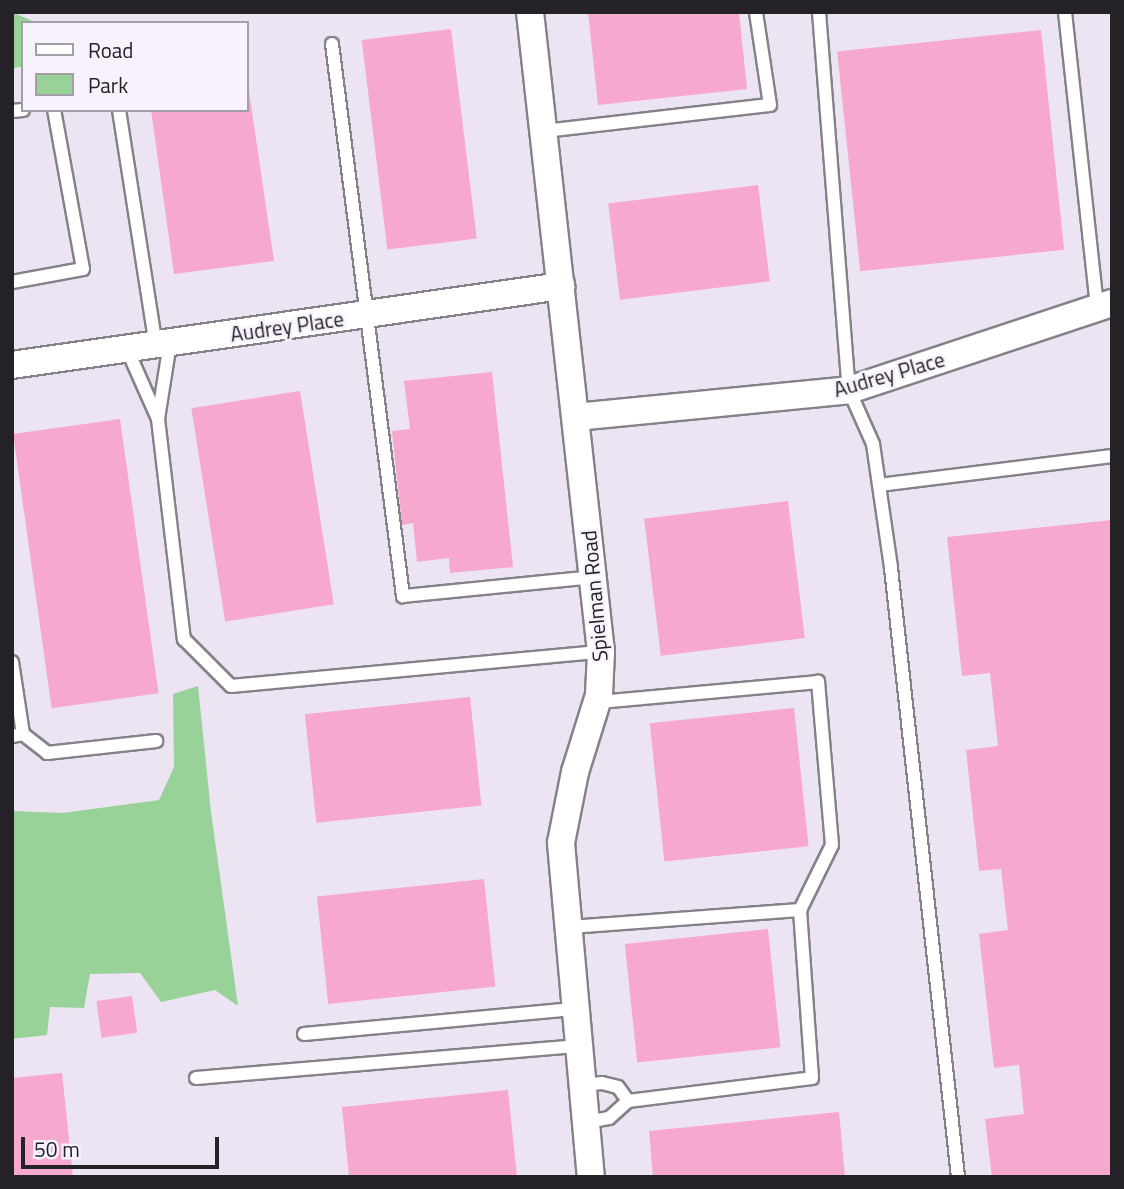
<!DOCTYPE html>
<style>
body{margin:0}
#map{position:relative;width:1124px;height:1189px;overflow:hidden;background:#f7f2fb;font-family:"Titillium Web",sans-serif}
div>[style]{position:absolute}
.built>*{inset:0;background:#ece3f3}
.green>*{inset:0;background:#98d299}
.building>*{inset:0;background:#f7a8cf;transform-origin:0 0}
.roads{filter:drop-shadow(2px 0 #868189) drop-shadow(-2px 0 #868189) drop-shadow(0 2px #868189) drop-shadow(0 -2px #868189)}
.lane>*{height:12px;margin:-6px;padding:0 6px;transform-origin:6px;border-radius:6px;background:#fff}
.street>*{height:26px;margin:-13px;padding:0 13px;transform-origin:13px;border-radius:13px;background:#fff}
span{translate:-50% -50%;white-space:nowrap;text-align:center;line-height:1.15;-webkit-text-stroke:5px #f7f2fb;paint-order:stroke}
.street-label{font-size:21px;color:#242226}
.frame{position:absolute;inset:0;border:14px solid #242226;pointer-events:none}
.legend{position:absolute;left:21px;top:21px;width:228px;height:91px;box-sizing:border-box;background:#f7f2fb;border:2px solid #a39fa6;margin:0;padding:9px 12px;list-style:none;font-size:21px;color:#242226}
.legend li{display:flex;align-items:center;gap:14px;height:35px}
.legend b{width:35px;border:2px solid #a39fa6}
.scale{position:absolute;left:21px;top:1137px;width:198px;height:32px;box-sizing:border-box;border:4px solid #242226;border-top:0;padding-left:9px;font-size:21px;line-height:24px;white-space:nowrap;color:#242226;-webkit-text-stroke:5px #f7f2fb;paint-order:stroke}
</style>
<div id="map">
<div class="built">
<i style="clip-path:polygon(evenodd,12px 12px,1112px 12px,1112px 1177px,12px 1177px,12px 12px,23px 23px,247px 23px,247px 110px,23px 110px,23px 23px)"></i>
</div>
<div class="green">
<i style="clip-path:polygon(12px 12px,37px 23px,23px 23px,23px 66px,12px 69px)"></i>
<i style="clip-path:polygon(198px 686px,211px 812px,238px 1006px,215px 990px,161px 1002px,140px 973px,90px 974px,84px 1008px,50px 1007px,47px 1035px,12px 1039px,12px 811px,63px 813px,159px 800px,174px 767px,173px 694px)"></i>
</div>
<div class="building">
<i style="clip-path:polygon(588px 12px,739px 12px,747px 89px,598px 105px)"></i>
<i style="left:451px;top:29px;width:211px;height:90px;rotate:83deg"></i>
<i style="left:1041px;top:30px;width:221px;height:205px;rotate:84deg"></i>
<i style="clip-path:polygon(247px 78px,274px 261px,174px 274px,151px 110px,247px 110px)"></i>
<i style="left:758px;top:185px;width:97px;height:151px;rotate:83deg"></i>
<i style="clip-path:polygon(492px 372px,513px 567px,450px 573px,449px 558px,417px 562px,413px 523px,402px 525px,392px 431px,410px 429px,404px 381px)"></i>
<i style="left:300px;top:391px;width:216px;height:110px;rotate:81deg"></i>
<i style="left:120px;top:419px;width:277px;height:108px;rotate:82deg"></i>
<i style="left:788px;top:501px;width:138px;height:145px;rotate:83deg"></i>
<i style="clip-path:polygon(1112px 520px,1112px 1177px,992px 1177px,985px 1119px,1024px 1114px,1019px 1065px,994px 1068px,979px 934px,1008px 930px,1001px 869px,979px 871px,966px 750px,998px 746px,990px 673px,962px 676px,947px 537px)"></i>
<i style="left:470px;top:697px;width:109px;height:166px;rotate:84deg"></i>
<i style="left:794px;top:708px;width:139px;height:145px;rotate:84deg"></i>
<i style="left:484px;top:879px;width:108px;height:168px;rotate:84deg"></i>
<i style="left:768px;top:929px;width:119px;height:144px;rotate:84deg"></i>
<i style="left:132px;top:996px;width:37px;height:36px;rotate:82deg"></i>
<i style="clip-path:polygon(62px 1073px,73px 1177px,12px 1177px,12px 1078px)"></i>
<i style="clip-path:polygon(508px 1090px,517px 1177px,349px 1177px,342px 1107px)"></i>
<i style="clip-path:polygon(839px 1112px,845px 1177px,653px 1177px,649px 1131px)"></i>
</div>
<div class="roads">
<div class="lane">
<i style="left:819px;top:12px;width:379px;rotate:85.5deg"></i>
<i style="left:849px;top:390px;width:59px;rotate:66deg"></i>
<i style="left:873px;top:444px;width:125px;rotate:81.7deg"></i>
<i style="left:891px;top:568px;width:613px;rotate:83.72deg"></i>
<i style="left:1065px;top:12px;width:298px;rotate:83.8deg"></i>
<i style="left:332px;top:44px;width:557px;rotate:82.67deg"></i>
<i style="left:403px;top:596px;width:191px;rotate:-5.7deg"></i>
<i style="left:119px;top:110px;width:238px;rotate:81.1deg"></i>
<i style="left:12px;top:111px;width:11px;rotate:-5deg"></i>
<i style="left:544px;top:131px;width:227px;rotate:-6.6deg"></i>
<i style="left:770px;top:105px;width:94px;rotate:-98.6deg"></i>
<i style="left:12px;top:282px;width:72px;rotate:-10.4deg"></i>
<i style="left:83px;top:269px;width:162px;rotate:-100.3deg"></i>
<i style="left:170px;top:343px;width:77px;rotate:99deg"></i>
<i style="left:158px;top:419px;width:222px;rotate:83.3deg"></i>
<i style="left:184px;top:639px;width:66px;rotate:45deg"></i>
<i style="left:231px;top:686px;width:372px;rotate:-5.3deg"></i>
<i style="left:127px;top:349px;width:77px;rotate:66.1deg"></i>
<i style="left:879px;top:485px;width:235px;rotate:-7.1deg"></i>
<i style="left:12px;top:662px;width:73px;rotate:81.3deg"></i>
<i style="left:12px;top:736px;width:11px;rotate:-10deg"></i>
<i style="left:23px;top:734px;width:31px;rotate:38deg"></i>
<i style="left:47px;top:753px;width:110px;rotate:-6.3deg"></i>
<i style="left:569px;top:927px;width:232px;rotate:-4.2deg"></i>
<i style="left:800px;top:910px;width:72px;rotate:-63.8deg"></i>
<i style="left:832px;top:845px;width:164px;rotate:-94.9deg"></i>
<i style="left:818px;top:682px;width:222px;rotate:174.8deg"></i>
<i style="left:304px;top:1034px;width:273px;rotate:-5.3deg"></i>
<i style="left:196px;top:1078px;width:384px;rotate:-4.8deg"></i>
<i style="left:583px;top:1085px;width:19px;rotate:-6deg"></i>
<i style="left:602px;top:1083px;width:16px;rotate:14deg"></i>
<i style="left:618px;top:1087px;width:17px;rotate:54deg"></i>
<i style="left:628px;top:1101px;width:25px;rotate:138deg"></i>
<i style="left:609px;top:1118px;width:23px;rotate:170deg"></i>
<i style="left:628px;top:1101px;width:185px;rotate:-7.1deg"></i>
<i style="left:812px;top:1078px;width:168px;rotate:-94.1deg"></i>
</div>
<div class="street">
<i style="left:530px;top:12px;width:644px;rotate:83.67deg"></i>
<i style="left:601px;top:652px;width:43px;rotate:92.7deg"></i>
<i style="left:599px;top:695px;width:81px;rotate:107.3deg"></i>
<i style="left:575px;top:772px;width:72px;rotate:101.2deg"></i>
<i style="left:561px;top:843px;width:335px;rotate:84.9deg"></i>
<i style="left:12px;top:365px;width:555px;rotate:-8.19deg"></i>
<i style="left:576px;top:417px;width:274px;rotate:-5.6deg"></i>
<i style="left:849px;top:390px;width:277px;rotate:-18.3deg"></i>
</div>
</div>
<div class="street-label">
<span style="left:287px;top:326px;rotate:-8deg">Audrey Place</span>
<span style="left:889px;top:374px;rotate:-16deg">Audrey Place</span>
<span style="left:594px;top:596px;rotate:-95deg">Spielman Road</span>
</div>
<div class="frame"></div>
<ul class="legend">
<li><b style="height:9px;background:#fff"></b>Road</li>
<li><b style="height:19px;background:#98d299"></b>Park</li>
</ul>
<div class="scale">50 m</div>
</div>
